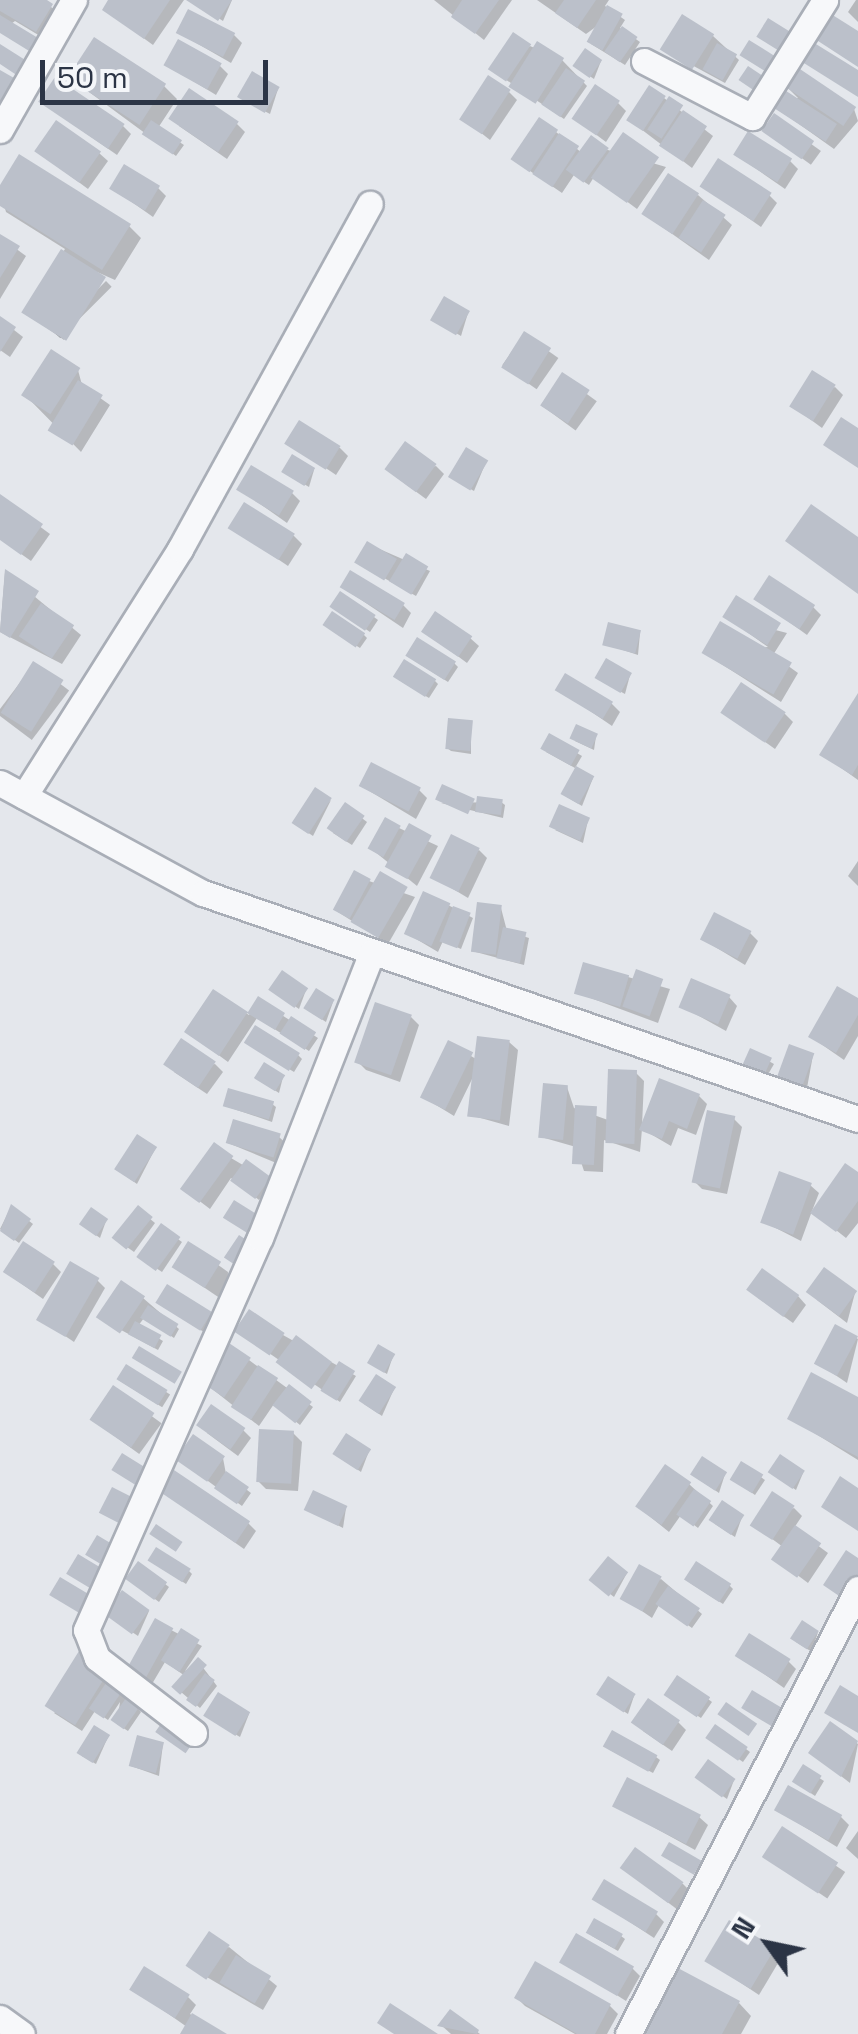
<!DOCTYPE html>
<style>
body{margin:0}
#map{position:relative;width:858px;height:2034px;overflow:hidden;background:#e4e7ec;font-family:"Space Grotesk",sans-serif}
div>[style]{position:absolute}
.shadow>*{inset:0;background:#0003;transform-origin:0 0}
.building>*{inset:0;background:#bbc0ca;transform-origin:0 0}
.roads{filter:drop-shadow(2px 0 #a9aeb7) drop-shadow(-2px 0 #a9aeb7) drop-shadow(0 2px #a9aeb7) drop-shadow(0 -2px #a9aeb7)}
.street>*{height:25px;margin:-12.5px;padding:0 12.5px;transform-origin:12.5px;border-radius:12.5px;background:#f7f8fa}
span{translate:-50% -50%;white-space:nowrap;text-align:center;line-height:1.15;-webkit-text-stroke:10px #f4f6f9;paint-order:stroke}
.north{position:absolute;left:718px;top:1894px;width:100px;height:100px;-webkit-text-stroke:8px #f4f6f9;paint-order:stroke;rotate:303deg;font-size:28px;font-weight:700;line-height:40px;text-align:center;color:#2b3445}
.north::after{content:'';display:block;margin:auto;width:35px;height:45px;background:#2b3445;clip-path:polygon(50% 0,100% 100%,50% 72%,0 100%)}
.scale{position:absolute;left:40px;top:60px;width:228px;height:45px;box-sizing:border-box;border:5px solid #2b3445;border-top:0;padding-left:12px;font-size:30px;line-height:35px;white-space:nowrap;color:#2b3445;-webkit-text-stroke:8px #f4f6f9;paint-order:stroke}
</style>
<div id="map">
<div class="shadow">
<i style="clip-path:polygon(0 0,42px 0,60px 14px,45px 39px,15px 21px,0 32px)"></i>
<i style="clip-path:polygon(111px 0,184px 0,153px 45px,105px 10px)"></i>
<i style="clip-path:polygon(232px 0,223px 21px,192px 1px,192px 0)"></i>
<i style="clip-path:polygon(434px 0,512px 0,484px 40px)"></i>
<i style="clip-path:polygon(537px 0,609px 0,605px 6px,625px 20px,620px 28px,640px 42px,625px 65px,591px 44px,597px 26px,586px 34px)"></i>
<i style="clip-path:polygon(856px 0,858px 0,858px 22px,848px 12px)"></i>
<i style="clip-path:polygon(179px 33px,234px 35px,242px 43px,231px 63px)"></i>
<i style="clip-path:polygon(713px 36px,739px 60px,725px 83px,664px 50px)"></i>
<i style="clip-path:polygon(530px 46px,562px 60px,587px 86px,564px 119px,496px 73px)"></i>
<i style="clip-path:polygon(601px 61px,594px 79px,579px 69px)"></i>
<i style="clip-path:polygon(167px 65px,220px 66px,228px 74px,216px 95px)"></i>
<i style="clip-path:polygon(70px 78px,164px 86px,177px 99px,158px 128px,184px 145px,176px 156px)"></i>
<i style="clip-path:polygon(784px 84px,854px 109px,858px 121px,834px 149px,771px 104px,798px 98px)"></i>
<i style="clip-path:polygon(278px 89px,270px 114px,244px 100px)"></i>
<i style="clip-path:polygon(509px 92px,517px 100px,490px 140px,462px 118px)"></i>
<i style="clip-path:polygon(664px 98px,713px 136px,692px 168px,633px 123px)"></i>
<i style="clip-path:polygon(41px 102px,123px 126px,131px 134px,117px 155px)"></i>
<i style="clip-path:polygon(618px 103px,626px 111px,606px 142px,575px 119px)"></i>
<i style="left:774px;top:117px;width:58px;height:17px;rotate:36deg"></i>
<i style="clip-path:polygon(237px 124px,245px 132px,227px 159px,179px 126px)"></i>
<i style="clip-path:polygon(556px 132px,582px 153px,608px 150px,666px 167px,637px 209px,594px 177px,589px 185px,574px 175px,562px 193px,514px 160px)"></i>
<i style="clip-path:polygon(38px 152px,99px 153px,108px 161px,88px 189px)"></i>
<i style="clip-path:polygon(735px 154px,790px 161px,798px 169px,785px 189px)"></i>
<i style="clip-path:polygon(703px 186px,769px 195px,777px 203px,761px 227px)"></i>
<i style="clip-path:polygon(112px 188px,158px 188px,166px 196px,153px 217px)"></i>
<i style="clip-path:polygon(0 190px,129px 226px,141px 238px,115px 280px,97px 272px,103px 277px,64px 340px,24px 312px,65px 249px,6px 212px)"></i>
<i style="clip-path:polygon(698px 195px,732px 225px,709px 260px,644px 214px)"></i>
<i style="clip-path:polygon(0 237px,26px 256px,0 299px)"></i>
<i style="left:106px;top:281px;width:8px;height:73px;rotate:45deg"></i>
<i style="clip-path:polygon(468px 313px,461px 336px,437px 322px)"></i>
<i style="clip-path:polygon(0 319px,23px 337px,10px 357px,0 350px)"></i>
<i style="left:524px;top:334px;width:42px;height:38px;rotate:35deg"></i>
<i style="clip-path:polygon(78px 370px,82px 385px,110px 405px,81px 452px,25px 395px)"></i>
<i style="left:562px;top:376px;width:43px;height:36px;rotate:36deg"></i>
<i style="clip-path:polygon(835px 387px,843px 395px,822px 428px,792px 406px)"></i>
<i style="clip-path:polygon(289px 443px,340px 448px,348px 456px,336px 475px)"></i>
<i style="clip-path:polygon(486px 462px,474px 491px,455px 480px)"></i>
<i style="clip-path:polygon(436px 466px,444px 474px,426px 499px,396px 477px)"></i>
<i style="clip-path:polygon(314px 470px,309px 487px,289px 475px)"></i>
<i style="clip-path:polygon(239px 489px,292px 493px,300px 501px,287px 523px)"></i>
<i style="clip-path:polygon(0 497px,50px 534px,31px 561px,0 539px)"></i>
<i style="clip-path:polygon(232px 528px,294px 536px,302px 544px,288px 566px)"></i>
<i style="clip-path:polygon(368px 544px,430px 571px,416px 596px,361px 565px)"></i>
<i style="clip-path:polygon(5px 572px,81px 635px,62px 664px,0 632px)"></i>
<i style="clip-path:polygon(342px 587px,403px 605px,411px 613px,403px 628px)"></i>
<i style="clip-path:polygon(756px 598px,813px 607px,821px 615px,807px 635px)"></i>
<i style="clip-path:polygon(336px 609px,374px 617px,378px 620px,370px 632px)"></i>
<i style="clip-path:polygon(726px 617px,787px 633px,773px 655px,798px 673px,781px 702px,704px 653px,768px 647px)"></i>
<i style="clip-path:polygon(329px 628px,364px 635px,367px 638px,360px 648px)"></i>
<i style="clip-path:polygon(425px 632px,470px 638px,479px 646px,467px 663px)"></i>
<i style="clip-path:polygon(640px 633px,638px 655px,605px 644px)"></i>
<i style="clip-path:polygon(412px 659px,454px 663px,458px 667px,448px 682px)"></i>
<i style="left:34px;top:664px;width:44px;height:62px;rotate:37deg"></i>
<i style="clip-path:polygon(630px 675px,625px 694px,601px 681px)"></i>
<i style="clip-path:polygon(399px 680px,435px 681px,438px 684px,429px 698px)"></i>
<i style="clip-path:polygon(558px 689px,612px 704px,620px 712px,612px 726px)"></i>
<i style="clip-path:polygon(858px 698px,858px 780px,823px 755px)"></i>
<i style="clip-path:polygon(724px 713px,785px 714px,793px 722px,775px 749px)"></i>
<i style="clip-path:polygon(471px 723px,471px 754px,451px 751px,447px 748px)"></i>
<i style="clip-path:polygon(596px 736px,594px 750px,575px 741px)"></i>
<i style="clip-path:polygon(550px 737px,582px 756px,575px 768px,546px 752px)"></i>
<i style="clip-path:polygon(593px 778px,582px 806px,567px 797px)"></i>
<i style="clip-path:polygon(361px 786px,419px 790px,427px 798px,416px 819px)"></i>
<i style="clip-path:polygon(331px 800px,313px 836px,298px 826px)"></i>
<i style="clip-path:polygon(441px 803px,501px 802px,505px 805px,503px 818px)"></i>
<i style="clip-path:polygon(346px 806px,367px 822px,352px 845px,333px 833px)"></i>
<i style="clip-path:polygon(588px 820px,583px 843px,555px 830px)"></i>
<i style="clip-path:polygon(399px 828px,438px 846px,417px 886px,374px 851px)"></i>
<i style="clip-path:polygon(479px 850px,487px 858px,468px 898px,433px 877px)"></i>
<i style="clip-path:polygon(858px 861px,858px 886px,848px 876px)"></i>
<i style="clip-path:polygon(369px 881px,415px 897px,388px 944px,338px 912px)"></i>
<i style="clip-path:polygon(448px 905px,473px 918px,461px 949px,443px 941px,438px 952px,406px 933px)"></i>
<i style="clip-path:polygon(501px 908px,507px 931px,529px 938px,524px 965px,472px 951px)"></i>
<i style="clip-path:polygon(750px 933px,758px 941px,745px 965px,702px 939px)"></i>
<i style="clip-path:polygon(628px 977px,670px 989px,658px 1023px,577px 993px)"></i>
<i style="clip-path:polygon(306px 990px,299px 1009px,276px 993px)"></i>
<i style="clip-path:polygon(214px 992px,249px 1015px,258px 1000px,318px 1038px,309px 1051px,257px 1018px,228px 1062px,187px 1032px)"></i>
<i style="clip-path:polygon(729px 997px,737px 1006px,726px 1031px,681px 1006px)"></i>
<i style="clip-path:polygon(858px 1001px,858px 1036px,844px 1060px,811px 1037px)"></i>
<i style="clip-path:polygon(333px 1002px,326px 1022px,309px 1011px)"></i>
<i style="clip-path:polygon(411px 1017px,419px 1025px,400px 1082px,366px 1070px,358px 1062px)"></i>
<i style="clip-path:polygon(509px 1042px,518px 1050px,509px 1126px,470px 1115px,474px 1075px,454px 1116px,423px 1097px,449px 1043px,476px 1059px)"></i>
<i style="clip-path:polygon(251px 1046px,298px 1055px,302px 1059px,294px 1072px)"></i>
<i style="clip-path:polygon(751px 1051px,774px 1064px,766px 1078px)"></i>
<i style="clip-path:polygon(813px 1055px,807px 1088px,781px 1077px)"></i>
<i style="clip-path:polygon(215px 1064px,223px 1072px,207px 1094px,174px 1072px)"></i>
<i style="clip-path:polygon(636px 1073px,644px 1081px,642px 1126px,699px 1096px,707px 1104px,696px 1135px,678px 1128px,671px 1146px,642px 1129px,640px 1152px,604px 1140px,603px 1172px,584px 1171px,576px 1147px,541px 1137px,567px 1087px,574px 1108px,608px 1120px)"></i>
<i style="clip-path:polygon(283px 1077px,279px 1093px,260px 1081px)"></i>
<i style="clip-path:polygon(225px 1106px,272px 1104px,276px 1107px,272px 1122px)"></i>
<i style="clip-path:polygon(734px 1119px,742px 1127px,727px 1194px,702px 1189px,694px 1181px)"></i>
<i style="clip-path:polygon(279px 1137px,288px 1145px,281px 1165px,228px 1143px)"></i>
<i style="clip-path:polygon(155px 1149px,137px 1184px,120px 1172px)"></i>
<i style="clip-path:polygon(231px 1158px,272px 1182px,259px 1200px,231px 1178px,210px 1209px,185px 1190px)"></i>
<i style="clip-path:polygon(858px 1175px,858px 1223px,846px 1238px,812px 1211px,801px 1241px,764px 1222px,810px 1185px,819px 1193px,812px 1211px)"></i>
<i style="clip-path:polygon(11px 1207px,33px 1224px,19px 1243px,0 1229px)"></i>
<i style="clip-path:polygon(138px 1209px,155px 1223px,134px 1252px,120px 1242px)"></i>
<i style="clip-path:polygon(106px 1221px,100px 1238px,85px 1227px)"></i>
<i style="clip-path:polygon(161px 1227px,182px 1242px,162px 1272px,144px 1260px)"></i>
<i style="clip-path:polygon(189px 1244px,228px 1272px,227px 1303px,174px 1267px)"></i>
<i style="clip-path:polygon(53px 1264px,61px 1272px,43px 1299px,5px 1272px)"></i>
<i style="clip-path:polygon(97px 1280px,105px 1288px,74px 1342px,40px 1319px)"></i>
<i style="clip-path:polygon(855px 1293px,847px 1323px,817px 1300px)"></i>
<i style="clip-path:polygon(798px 1296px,806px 1305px,793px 1323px,758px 1298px)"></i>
<i style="clip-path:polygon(143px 1298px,179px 1329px,174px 1338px,144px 1318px,138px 1326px,163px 1341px,158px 1350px,99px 1318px)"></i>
<i style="clip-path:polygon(159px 1303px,211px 1313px,219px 1322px,210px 1336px)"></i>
<i style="clip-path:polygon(836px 1327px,858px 1339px,847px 1383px,816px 1362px)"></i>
<i style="clip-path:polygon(237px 1331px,283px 1335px,356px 1376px,340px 1402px)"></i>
<i style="clip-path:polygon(393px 1356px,387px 1374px,373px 1365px)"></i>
<i style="clip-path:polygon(249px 1360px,313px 1407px,300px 1425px,274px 1404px,259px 1426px,211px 1388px)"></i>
<i style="left:126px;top:1367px;width:52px;height:15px;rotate:32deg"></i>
<i style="left:113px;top:1388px;width:60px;height:38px;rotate:36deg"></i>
<i style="clip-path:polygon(394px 1389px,382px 1416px,364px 1404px)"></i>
<i style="clip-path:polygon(858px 1400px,858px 1460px,790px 1418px)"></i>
<i style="clip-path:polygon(243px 1430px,251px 1438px,238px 1456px,207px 1433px)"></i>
<i style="clip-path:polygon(293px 1433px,302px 1442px,298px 1491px,266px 1489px,258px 1481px)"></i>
<i style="clip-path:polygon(369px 1451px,361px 1472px,339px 1457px)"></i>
<i style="clip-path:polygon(223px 1458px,226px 1474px,251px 1493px,242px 1506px,178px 1459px)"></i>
<i style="clip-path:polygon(742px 1464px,765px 1480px,755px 1495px,736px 1482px)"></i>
<i style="clip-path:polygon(803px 1473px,796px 1490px,774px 1475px)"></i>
<i style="clip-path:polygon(725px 1474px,719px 1493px,697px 1478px)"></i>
<i style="clip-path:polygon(689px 1484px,713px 1506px,698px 1528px,681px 1515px,669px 1532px,638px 1507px)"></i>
<i style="clip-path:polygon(157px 1488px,248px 1523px,256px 1531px,244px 1549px)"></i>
<i style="clip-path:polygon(346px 1508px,343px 1528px,308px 1510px)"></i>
<i style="clip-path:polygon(794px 1508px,802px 1516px,794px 1528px,828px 1553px,808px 1583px,776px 1559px,783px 1547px,753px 1525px)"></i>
<i style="clip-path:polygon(742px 1517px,735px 1537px,715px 1524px)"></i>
<i style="clip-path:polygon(154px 1563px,189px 1571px,192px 1574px,186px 1584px)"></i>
<i style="clip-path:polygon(139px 1564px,169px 1587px,159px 1602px,132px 1582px)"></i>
<i style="clip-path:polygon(627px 1573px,614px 1597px,596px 1583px)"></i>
<i style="clip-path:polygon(661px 1579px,702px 1614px,692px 1628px,659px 1605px,652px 1618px,623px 1598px)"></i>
<i style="clip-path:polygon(690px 1583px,730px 1586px,733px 1589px,723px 1604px)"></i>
<i style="clip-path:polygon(149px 1611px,138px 1636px,111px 1618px)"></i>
<i style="clip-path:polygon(171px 1630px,202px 1646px,185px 1671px,198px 1661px,217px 1686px,200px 1708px,175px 1687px,185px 1676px,165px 1662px,152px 1684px,136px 1674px)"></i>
<i style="clip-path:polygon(818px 1632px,812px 1652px,796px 1642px)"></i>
<i style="clip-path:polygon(737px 1655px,788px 1661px,796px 1669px,784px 1688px)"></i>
<i style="clip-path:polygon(107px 1672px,141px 1712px,128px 1731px,117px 1724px,120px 1702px,108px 1720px,95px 1711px,82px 1731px,54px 1713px)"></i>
<i style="clip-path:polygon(634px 1696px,628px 1714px,603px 1698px)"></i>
<i style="clip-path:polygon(670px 1698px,708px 1699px,712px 1702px,701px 1718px)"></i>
<i style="clip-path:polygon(249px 1714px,240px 1737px,210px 1719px)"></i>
<i style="clip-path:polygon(678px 1722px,686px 1730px,672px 1751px,643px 1731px)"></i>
<i style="clip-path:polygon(831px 1725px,858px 1744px,850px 1783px,811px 1753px)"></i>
<i style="clip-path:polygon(108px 1737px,96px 1764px,82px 1756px)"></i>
<i style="clip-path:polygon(712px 1741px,746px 1749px,750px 1752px,743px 1762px)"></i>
<i style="clip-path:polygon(163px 1744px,159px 1776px,131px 1766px)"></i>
<i style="clip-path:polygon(610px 1750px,656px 1757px,660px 1760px,653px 1773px)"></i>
<i style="clip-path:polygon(804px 1768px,824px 1781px,815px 1796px,799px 1785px)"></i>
<i style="clip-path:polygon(734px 1780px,727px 1799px,701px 1781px)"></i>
<i style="clip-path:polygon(615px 1806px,699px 1817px,708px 1825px,695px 1850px)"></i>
<i style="clip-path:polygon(777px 1810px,841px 1817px,849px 1825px,837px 1847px)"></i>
<i style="left:783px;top:1830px;width:75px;height:32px;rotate:34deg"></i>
<i style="clip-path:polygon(858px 1831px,858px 1859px,846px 1848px)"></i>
<i style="clip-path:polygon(622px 1868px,683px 1884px,691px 1892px,678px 1910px)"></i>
<i style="clip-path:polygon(595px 1899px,656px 1914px,664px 1922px,654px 1938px)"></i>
<i style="clip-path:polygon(592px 1936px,621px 1936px,625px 1939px,618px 1951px)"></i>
<i style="clip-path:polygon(229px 1947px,277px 1986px,263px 2010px,188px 1966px)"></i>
<i style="clip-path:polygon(773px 1950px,781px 1958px,759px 1995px,708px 1961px)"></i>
<i style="clip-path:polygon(563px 1961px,632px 1968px,640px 1976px,626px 2001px)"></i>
<i style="clip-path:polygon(536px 1965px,610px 2006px,618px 2014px,607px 2034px,575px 2034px,525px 2006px,517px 1998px)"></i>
<i style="clip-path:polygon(133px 1989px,188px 1997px,196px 2005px,190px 2014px,222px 2034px,182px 2034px,187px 2027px)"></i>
<i style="clip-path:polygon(739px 2003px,751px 2016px,741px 2034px,642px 2034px)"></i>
<i style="clip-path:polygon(450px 2012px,480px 2034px,451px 2034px,441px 2025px)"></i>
</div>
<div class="building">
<i style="clip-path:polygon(0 0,47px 0,53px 4px,36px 32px,0 11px)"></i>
<i style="clip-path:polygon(108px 0,170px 0,144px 39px,102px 10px)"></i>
<i style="clip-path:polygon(186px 0,232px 0,218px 21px)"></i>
<i style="clip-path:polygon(462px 0,499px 0,475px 34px,451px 17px)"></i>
<i style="clip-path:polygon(564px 0,596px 0,577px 28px,555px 13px)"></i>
<i style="left:607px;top:5px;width:18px;height:42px;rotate:29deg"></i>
<i style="left:188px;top:9px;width:53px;height:27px;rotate:27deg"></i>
<i style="left:682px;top:14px;width:38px;height:42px;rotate:32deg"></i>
<i style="clip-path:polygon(831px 14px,858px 31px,858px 67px,815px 39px)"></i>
<i style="clip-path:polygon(0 15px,43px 41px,34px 54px,0 33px)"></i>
<i style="left:768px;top:18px;width:36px;height:22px;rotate:32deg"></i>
<i style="left:622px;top:26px;width:19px;height:31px;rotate:35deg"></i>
<i style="left:513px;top:32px;width:22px;height:45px;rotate:34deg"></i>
<i style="left:94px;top:37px;width:86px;height:49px;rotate:33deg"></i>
<i style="left:178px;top:39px;width:50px;height:30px;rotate:29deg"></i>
<i style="left:749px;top:40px;width:39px;height:18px;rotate:32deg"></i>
<i style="left:537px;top:41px;width:32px;height:54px;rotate:32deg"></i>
<i style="clip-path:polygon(811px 41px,858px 70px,858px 97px,799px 60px)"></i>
<i style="left:717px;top:43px;width:23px;height:30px;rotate:29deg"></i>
<i style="clip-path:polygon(0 44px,30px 63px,21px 78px,0 64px)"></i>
<i style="left:585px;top:48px;width:21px;height:22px;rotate:35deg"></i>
<i style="left:794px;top:65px;width:75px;height:23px;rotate:34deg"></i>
<i style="left:748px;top:66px;width:25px;height:17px;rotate:34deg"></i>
<i style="left:566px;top:68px;width:23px;height:44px;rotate:34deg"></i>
<i style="clip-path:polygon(0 70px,21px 82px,7px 106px,0 102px)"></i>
<i style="left:252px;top:71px;width:32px;height:30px;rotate:30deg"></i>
<i style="left:488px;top:75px;width:27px;height:53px;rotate:33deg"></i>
<i style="left:55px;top:77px;width:84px;height:30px;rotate:34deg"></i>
<i style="left:595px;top:84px;width:30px;height:42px;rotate:34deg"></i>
<i style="left:649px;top:85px;width:20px;height:42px;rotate:33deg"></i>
<i style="left:780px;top:87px;width:68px;height:21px;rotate:33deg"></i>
<i style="left:189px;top:88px;width:60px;height:37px;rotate:34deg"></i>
<i style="left:669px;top:96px;width:17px;height:40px;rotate:33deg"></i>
<i style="left:683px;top:110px;width:29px;height:43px;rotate:34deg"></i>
<i style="left:774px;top:113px;width:49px;height:22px;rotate:35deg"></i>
<i style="left:539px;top:117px;width:23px;height:51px;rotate:34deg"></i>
<i style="left:56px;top:120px;width:55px;height:38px;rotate:35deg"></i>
<i style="left:151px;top:120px;width:37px;height:17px;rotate:33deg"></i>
<i style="left:748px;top:131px;width:52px;height:28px;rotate:32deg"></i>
<i style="left:623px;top:132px;width:44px;height:56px;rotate:35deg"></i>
<i style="left:559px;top:133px;width:24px;height:49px;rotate:33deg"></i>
<i style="left:591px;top:135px;width:22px;height:43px;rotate:36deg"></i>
<i style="clip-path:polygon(19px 154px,131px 224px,102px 270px,0 206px,0 185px)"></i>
<i style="left:718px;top:158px;width:64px;height:34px;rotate:33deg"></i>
<i style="left:124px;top:164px;width:42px;height:29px;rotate:31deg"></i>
<i style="left:668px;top:173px;width:37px;height:49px;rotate:33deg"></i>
<i style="left:703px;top:200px;width:27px;height:45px;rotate:33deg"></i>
<i style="clip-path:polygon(0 234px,20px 246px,0 278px)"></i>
<i style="left:61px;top:249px;width:53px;height:75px;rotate:32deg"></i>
<i style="left:444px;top:296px;width:30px;height:28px;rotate:30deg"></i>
<i style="clip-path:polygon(0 316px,16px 327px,0 352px)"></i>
<i style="left:524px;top:331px;width:32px;height:43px;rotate:32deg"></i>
<i style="left:51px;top:349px;width:35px;height:55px;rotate:33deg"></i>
<i style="left:812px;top:370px;width:28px;height:43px;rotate:32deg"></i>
<i style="left:562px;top:372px;width:33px;height:40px;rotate:33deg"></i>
<i style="left:78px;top:380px;width:29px;height:59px;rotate:31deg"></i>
<i style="clip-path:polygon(841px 417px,858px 428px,858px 468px,823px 445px)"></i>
<i style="left:299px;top:420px;width:49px;height:28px;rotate:32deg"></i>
<i style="left:405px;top:441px;width:39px;height:35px;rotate:36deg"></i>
<i style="left:466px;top:447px;width:26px;height:35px;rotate:31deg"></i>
<i style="left:292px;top:454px;width:27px;height:21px;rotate:31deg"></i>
<i style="left:251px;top:465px;width:50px;height:29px;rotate:31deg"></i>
<i style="clip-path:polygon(0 494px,43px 524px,21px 555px,0 540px)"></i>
<i style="left:244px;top:502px;width:60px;height:31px;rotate:32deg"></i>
<i style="clip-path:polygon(811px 504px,858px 537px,858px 594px,785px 541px)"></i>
<i style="left:367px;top:541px;width:35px;height:25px;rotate:31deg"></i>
<i style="left:406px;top:553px;width:26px;height:33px;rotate:31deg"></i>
<i style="clip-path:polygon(5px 569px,39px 591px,10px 638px,0 632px)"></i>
<i style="left:350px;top:570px;width:64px;height:20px;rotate:31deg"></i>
<i style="left:769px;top:575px;width:55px;height:29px;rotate:33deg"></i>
<i style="left:340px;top:591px;width:43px;height:19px;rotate:34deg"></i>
<i style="left:736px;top:595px;width:53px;height:26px;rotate:32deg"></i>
<i style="left:41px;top:603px;width:40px;height:40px;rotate:34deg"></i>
<i style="left:332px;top:611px;width:40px;height:17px;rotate:34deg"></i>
<i style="left:435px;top:611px;width:45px;height:25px;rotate:34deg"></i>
<i style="left:720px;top:621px;width:83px;height:37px;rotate:30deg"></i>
<i style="left:608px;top:622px;width:34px;height:24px;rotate:14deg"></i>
<i style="left:417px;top:637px;width:46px;height:22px;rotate:32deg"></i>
<i style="left:606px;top:658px;width:30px;height:23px;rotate:30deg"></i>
<i style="left:404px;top:659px;width:38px;height:21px;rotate:32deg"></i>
<i style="left:33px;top:661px;width:36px;height:61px;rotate:32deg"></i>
<i style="left:565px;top:673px;width:56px;height:20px;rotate:31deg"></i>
<i style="left:741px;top:682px;width:54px;height:37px;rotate:34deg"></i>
<i style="clip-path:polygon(858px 693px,858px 765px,852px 775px,819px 755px)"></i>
<i style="left:448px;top:718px;width:25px;height:31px;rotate:5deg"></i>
<i style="left:576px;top:724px;width:24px;height:16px;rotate:24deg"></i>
<i style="left:549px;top:733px;width:35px;height:18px;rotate:29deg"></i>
<i style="left:371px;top:762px;width:56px;height:27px;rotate:27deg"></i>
<i style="left:576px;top:766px;width:21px;height:32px;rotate:29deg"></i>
<i style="left:442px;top:784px;width:36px;height:17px;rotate:24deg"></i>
<i style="left:315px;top:787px;width:20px;height:43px;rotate:33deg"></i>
<i style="left:477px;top:796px;width:26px;height:16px;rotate:7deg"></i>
<i style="left:345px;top:802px;width:24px;height:32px;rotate:35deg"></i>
<i style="left:559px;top:804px;width:34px;height:25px;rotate:24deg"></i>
<i style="left:385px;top:817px;width:18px;height:36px;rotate:29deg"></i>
<i style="left:409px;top:823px;width:26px;height:50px;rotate:29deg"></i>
<i style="left:451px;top:834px;width:32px;height:49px;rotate:26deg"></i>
<i style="left:354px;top:870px;width:19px;height:45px;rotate:28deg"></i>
<i style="left:380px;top:871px;width:32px;height:59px;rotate:30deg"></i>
<i style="left:423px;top:891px;width:30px;height:47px;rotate:24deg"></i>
<i style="left:477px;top:902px;width:25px;height:50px;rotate:7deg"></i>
<i style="left:453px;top:906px;width:19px;height:38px;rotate:21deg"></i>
<i style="left:714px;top:912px;width:42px;height:31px;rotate:27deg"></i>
<i style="left:503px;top:927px;width:24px;height:32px;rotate:12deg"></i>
<i style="left:583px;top:962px;width:48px;height:33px;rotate:16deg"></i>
<i style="left:636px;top:969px;width:29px;height:40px;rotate:20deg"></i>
<i style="left:282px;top:970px;width:32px;height:24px;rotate:35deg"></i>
<i style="left:691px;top:978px;width:43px;height:32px;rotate:23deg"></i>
<i style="clip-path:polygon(837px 986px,858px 998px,858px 1015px,836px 1053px,808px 1037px)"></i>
<i style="left:316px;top:988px;width:22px;height:24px;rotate:32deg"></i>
<i style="clip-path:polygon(213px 989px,248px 1012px,258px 996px,285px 1013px,275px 1030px,247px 1013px,219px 1056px,184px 1032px)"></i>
<i style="left:375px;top:1002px;width:39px;height:64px;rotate:19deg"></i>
<i style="left:291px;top:1016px;width:30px;height:21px;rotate:33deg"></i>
<i style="left:255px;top:1025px;width:53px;height:21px;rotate:32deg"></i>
<i style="left:477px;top:1036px;width:33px;height:81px;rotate:7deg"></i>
<i style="left:181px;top:1038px;width:42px;height:32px;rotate:34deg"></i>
<i style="left:448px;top:1040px;width:28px;height:64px;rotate:26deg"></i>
<i style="left:789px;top:1044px;width:27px;height:36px;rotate:20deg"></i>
<i style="left:750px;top:1048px;width:24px;height:19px;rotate:24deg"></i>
<i style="left:264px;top:1062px;width:25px;height:19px;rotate:32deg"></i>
<i style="left:608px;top:1069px;width:29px;height:74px;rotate:2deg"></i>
<i style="clip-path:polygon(659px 1078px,700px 1094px,687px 1129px,669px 1121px,662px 1139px,639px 1130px)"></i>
<i style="left:543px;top:1083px;width:25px;height:55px;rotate:5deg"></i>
<i style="left:228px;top:1088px;width:48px;height:19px;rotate:16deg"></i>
<i style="left:575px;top:1105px;width:22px;height:59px;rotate:3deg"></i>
<i style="left:707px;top:1110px;width:29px;height:74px;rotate:12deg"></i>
<i style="left:233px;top:1119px;width:50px;height:25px;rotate:17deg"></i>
<i style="left:137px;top:1134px;width:24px;height:42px;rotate:33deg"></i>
<i style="left:214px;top:1142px;width:24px;height:58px;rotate:36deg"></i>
<i style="left:246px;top:1159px;width:31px;height:27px;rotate:36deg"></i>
<i style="clip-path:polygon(845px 1163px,858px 1172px,858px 1201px,836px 1232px,810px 1213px)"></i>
<i style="left:779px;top:1171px;width:35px;height:55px;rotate:20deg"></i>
<i style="left:234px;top:1200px;width:34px;height:21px;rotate:32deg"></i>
<i style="clip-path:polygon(11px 1204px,31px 1219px,14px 1241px,0 1231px)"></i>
<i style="left:138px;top:1205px;width:19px;height:42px;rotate:39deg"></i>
<i style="left:91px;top:1207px;width:21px;height:21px;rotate:35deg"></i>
<i style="left:161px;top:1223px;width:24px;height:42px;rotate:36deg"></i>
<i style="left:239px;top:1235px;width:18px;height:27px;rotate:34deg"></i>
<i style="left:23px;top:1241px;width:38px;height:37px;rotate:33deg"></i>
<i style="left:188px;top:1241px;width:39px;height:31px;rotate:32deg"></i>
<i style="left:70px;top:1261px;width:34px;height:68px;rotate:30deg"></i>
<i style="left:824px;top:1267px;width:41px;height:31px;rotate:36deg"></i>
<i style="left:762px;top:1268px;width:46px;height:27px;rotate:36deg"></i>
<i style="left:121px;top:1280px;width:29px;height:45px;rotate:34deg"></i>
<i style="left:167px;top:1284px;width:53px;height:22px;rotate:32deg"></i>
<i style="left:148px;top:1305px;width:36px;height:15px;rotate:32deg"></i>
<i style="left:249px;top:1309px;width:43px;height:27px;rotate:34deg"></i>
<i style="left:135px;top:1321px;width:30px;height:15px;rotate:28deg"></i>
<i style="left:835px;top:1324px;width:26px;height:45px;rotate:28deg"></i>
<i style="left:296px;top:1335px;width:45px;height:34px;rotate:37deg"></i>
<i style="left:226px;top:1341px;width:30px;height:48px;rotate:34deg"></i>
<i style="left:378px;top:1344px;width:20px;height:22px;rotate:30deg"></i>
<i style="left:139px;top:1346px;width:50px;height:14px;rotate:31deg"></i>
<i style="left:339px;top:1361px;width:19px;height:35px;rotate:32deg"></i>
<i style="left:126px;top:1364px;width:49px;height:18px;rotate:32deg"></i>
<i style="left:258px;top:1365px;width:24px;height:50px;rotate:33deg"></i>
<i style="clip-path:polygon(811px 1372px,858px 1397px,858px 1457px,787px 1419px)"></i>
<i style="left:376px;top:1374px;width:24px;height:32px;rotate:33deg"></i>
<i style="left:289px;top:1384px;width:29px;height:27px;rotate:38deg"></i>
<i style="left:113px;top:1385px;width:50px;height:42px;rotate:34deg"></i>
<i style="left:211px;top:1404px;width:42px;height:26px;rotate:35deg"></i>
<i style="left:259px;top:1429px;width:35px;height:53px;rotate:3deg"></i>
<i style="left:346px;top:1433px;width:30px;height:25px;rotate:33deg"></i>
<i style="left:193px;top:1434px;width:39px;height:31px;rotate:35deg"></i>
<i style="left:122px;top:1453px;width:28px;height:20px;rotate:32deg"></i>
<i style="left:780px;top:1454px;width:30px;height:22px;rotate:34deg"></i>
<i style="left:702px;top:1456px;width:30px;height:22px;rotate:33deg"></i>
<i style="left:741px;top:1461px;width:26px;height:22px;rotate:31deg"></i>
<i style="left:665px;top:1464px;width:32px;height:52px;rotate:35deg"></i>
<i style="left:168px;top:1466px;width:99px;height:26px;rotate:34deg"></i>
<i style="left:226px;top:1471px;width:28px;height:21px;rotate:35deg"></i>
<i style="clip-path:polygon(840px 1476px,858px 1488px,858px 1531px,821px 1507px)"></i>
<i style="left:112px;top:1487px;width:25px;height:29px;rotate:27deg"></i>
<i style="left:694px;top:1489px;width:21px;height:31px;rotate:35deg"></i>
<i style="left:313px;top:1490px;width:38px;height:22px;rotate:25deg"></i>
<i style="left:772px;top:1491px;width:27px;height:41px;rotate:33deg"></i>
<i style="left:722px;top:1500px;width:27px;height:24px;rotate:34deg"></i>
<i style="left:156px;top:1524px;width:32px;height:12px;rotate:34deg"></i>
<i style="left:795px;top:1525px;width:32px;height:42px;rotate:35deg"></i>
<i style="left:97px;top:1535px;width:21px;height:23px;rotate:31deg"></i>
<i style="left:156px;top:1547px;width:41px;height:16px;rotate:32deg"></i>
<i style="clip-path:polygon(846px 1550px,858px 1558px,858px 1580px,845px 1600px,823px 1585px)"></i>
<i style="left:78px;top:1554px;width:31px;height:23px;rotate:31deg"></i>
<i style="left:608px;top:1556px;width:26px;height:31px;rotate:39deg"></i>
<i style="left:138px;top:1561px;width:36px;height:22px;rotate:36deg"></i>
<i style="left:696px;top:1561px;width:42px;height:22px;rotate:33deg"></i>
<i style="left:639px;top:1564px;width:26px;height:40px;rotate:29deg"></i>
<i style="left:60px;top:1577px;width:39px;height:21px;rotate:31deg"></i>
<i style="left:668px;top:1586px;width:39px;height:22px;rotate:35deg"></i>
<i style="left:122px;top:1590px;width:34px;height:30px;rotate:36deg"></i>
<i style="left:155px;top:1618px;width:21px;height:57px;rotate:29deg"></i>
<i style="left:802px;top:1620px;width:20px;height:22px;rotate:33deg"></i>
<i style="left:181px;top:1628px;width:22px;height:38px;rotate:32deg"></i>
<i style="left:749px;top:1633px;width:49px;height:27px;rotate:32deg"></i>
<i style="left:79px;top:1651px;width:36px;height:65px;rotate:32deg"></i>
<i style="left:198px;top:1657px;width:12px;height:40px;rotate:42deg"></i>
<i style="left:205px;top:1673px;width:12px;height:33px;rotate:35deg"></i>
<i style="left:677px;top:1675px;width:40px;height:24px;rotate:34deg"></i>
<i style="left:608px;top:1676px;width:33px;height:22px;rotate:33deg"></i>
<i style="left:110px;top:1677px;width:18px;height:38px;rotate:34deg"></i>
<i style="clip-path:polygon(840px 1685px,858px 1696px,858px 1733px,824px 1713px)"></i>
<i style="left:752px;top:1690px;width:39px;height:21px;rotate:31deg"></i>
<i style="left:218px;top:1692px;width:38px;height:28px;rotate:32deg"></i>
<i style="left:126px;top:1698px;width:16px;height:27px;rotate:35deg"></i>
<i style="left:648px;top:1698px;width:39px;height:30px;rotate:35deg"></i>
<i style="left:726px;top:1702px;width:38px;height:15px;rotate:35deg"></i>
<i style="left:165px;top:1718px;width:37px;height:17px;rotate:35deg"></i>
<i style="clip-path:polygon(830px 1721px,858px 1741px,841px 1777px,808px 1753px)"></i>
<i style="left:715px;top:1724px;width:40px;height:17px;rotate:35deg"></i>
<i style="left:94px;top:1725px;width:19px;height:33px;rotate:32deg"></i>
<i style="left:612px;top:1730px;width:52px;height:19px;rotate:29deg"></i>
<i style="left:137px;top:1735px;width:28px;height:32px;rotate:15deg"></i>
<i style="left:708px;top:1759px;width:34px;height:23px;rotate:36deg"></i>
<i style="left:803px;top:1764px;width:22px;height:21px;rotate:32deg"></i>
<i style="left:627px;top:1777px;width:83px;height:33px;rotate:27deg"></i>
<i style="left:788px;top:1785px;width:62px;height:29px;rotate:29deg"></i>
<i style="left:782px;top:1826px;width:67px;height:37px;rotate:33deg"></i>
<i style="left:669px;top:1842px;width:38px;height:16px;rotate:30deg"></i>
<i style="left:635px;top:1847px;width:60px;height:26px;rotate:36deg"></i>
<i style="left:604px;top:1879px;width:63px;height:24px;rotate:31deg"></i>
<i style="left:594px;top:1918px;width:33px;height:17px;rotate:29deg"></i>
<i style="left:729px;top:1920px;width:54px;height:48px;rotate:31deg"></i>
<i style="left:209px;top:1931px;width:25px;height:42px;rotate:34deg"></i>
<i style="left:576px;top:1933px;width:67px;height:34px;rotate:30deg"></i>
<i style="left:236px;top:1955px;width:41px;height:32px;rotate:31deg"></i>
<i style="clip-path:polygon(535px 1961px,611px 2004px,595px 2034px,577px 2034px,514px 1998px)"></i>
<i style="left:144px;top:1966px;width:54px;height:28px;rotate:32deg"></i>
<i style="clip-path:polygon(676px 1967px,740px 2001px,722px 2034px,639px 2034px)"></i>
<i style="clip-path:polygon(390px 2003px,438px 2034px,394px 2034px,377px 2023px)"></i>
<i style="clip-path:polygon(450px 2009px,479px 2030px,477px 2034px,437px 2026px)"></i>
<i style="clip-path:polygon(192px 2013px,227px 2034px,180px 2034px)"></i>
</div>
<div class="roads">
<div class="street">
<i style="left:644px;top:61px;width:122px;rotate:27.4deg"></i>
<i style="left:752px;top:117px;width:138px;rotate:-58deg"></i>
<i style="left:0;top:130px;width:150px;rotate:-60.4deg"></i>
<i style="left:0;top:783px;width:231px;rotate:28.5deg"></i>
<i style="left:203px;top:893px;width:693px;rotate:19.04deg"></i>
<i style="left:24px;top:796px;width:292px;rotate:-57.7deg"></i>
<i style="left:180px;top:549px;width:394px;rotate:-61.2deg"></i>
<i style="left:194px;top:1733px;width:123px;rotate:-142.3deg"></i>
<i style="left:97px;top:1658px;width:30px;rotate:-111deg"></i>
<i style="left:86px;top:1630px;width:429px;rotate:-66.1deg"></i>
<i style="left:260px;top:1238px;width:307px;rotate:-68.6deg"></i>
<i style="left:0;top:2018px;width:27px;rotate:36deg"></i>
<i style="left:628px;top:2034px;width:501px;rotate:-62.67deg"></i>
</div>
</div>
<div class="north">N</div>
<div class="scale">50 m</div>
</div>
